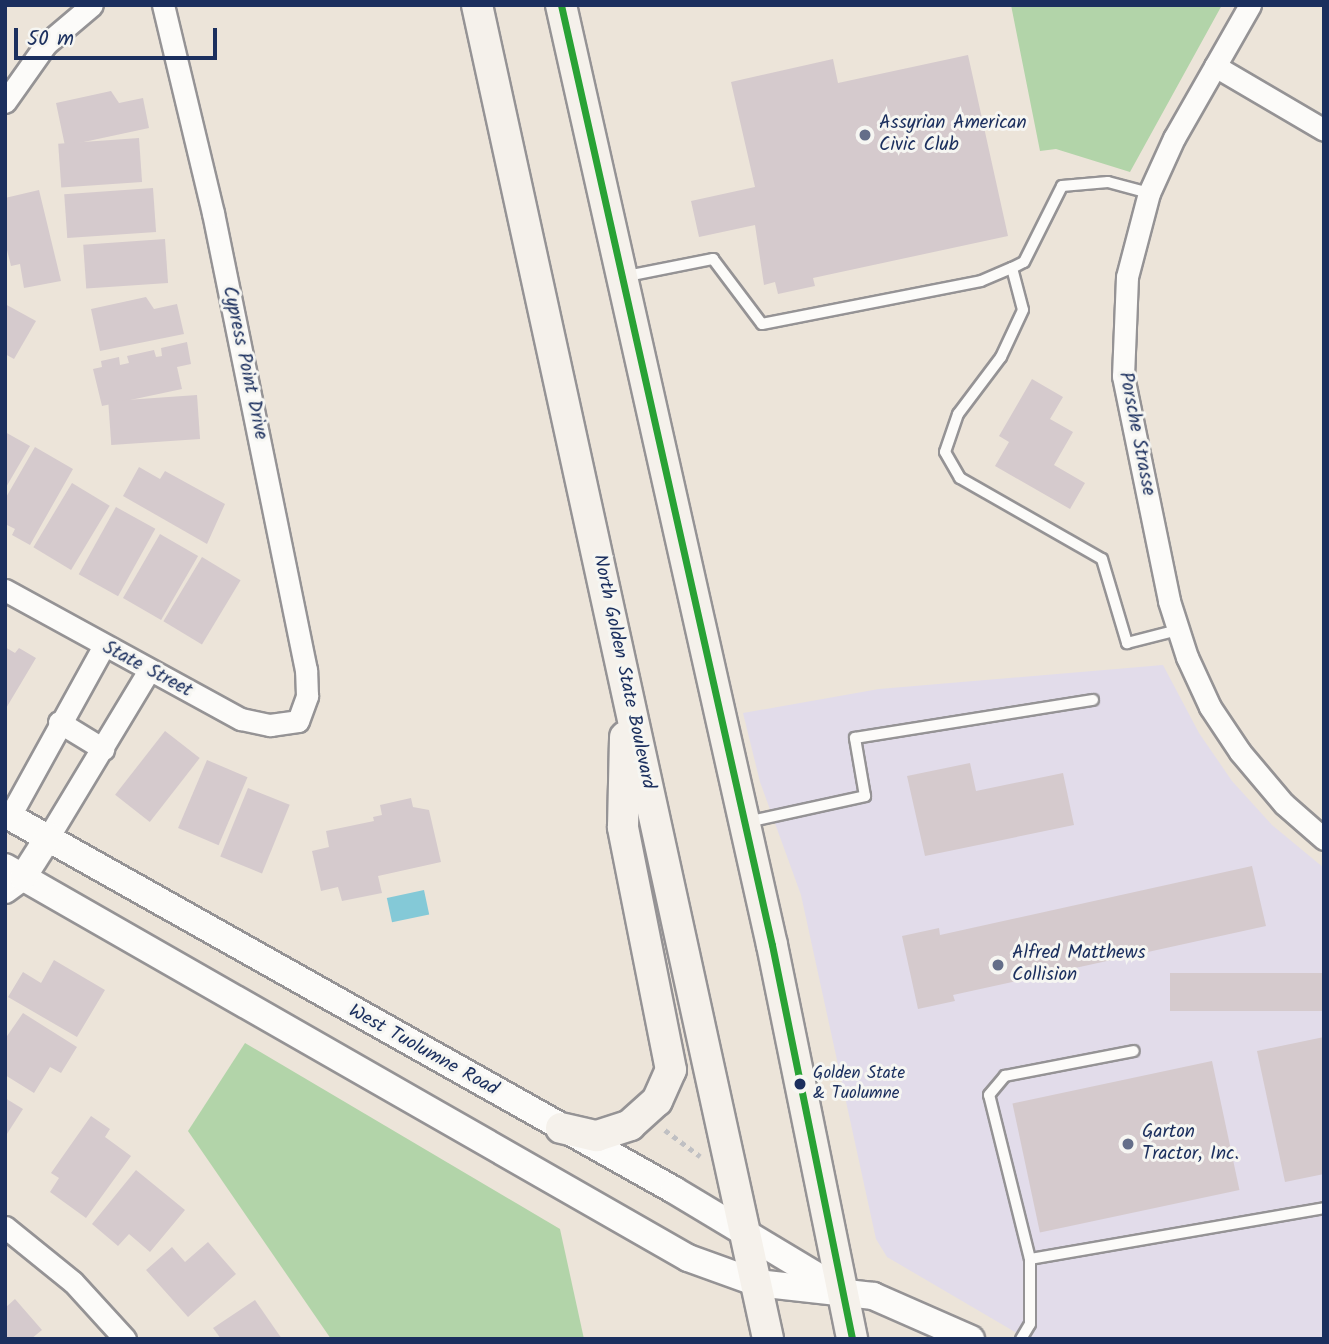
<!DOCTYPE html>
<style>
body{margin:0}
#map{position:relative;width:1329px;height:1344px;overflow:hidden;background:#ece4d9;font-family:Kalam,sans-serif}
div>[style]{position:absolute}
.built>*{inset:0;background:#e2dcea}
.green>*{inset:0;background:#b2d4a9}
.water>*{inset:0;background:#84c9d7;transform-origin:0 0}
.building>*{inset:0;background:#d5cacd;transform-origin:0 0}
.path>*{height:4.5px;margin-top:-2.25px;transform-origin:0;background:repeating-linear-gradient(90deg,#c0c0c3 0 5px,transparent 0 10px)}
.roads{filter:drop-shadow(2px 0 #959395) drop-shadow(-2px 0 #959395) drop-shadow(0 2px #959395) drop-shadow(0 -2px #959395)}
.service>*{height:10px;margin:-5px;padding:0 5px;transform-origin:5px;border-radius:5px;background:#fcfbf9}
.minor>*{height:21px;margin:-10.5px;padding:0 10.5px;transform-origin:10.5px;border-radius:10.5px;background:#fcfbf9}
.tertiary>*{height:26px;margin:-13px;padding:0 13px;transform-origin:13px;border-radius:13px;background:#fcfbf9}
.secondary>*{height:30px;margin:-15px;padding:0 15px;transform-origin:15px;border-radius:15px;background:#f5f1eb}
.bus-1>*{height:7px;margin:-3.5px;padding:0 3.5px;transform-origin:3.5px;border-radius:3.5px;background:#29a235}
.dots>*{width:19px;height:19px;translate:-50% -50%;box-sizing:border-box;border:4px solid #f6f6f2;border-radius:50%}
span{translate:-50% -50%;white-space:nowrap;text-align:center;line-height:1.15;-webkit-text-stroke:6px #f6f6f2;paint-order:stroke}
.bus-label{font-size:17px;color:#1b2f5e}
.left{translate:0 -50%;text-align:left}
.poi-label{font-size:19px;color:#1b2f5e}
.street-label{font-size:19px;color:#1b2f5e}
.frame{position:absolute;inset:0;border:7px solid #1b2f5e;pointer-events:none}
.scale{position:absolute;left:14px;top:28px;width:203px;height:32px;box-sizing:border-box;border:4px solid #1b2f5e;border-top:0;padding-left:9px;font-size:21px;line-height:24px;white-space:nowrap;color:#1b2f5e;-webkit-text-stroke:5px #f6f6f2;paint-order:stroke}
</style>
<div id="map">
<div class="built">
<i style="clip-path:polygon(1163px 665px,1199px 733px,1232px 781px,1272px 825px,1324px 868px,1324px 1339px,1027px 1339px,887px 1257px,876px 1239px,801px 895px,760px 782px,743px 713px,879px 689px)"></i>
</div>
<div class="green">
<i style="clip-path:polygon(1011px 5px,1222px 5px,1130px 172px,1056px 149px,1040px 151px)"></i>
<i style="clip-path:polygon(245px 1043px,560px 1229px,584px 1339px,331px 1339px,188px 1131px)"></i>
</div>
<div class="water">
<i style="left:424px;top:890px;width:25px;height:38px;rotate:78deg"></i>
</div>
<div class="building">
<i style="clip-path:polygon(968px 55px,1008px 236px,813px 278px,815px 286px,778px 294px,775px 282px,764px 285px,755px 225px,699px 237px,691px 201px,755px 187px,731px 82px,833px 59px,838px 83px)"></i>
<i style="clip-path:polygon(111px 91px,119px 103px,143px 98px,149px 128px,65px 146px,56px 103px)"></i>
<i style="left:139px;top:138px;width:44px;height:81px;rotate:86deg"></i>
<i style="left:153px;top:188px;width:44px;height:89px;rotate:86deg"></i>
<i style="clip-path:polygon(39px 190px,61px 281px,24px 288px,20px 264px,11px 266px,5px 242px,5px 198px)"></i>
<i style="left:165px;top:239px;width:44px;height:82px;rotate:86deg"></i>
<i style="clip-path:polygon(146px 297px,154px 309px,177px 304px,184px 334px,100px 351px,91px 309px)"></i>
<i style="clip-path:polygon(5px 304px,36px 321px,14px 359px,5px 354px)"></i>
<i style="clip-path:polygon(187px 342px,191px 364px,177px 367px,182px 389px,102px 406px,93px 369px,102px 367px,101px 361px,119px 357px,120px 365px,129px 363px,127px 356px,154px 350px,156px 357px,162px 356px,161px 348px)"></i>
<i style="clip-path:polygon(1032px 379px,1063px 397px,1050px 419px,1073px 432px,1054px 465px,1085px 483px,1070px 509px,995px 466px,1009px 442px,999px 436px)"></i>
<i style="left:197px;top:395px;width:44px;height:89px;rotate:86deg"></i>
<i style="clip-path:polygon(5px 432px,30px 446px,5px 489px)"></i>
<i style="clip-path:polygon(35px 447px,73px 469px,30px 545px,12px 535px,15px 529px,5px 524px,5px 499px)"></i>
<i style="clip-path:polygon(139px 467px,160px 479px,165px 471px,225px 504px,207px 544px,123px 496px)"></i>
<i style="left:72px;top:483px;width:44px;height:75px;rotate:31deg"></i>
<i style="left:116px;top:507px;width:45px;height:77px;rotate:29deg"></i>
<i style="left:160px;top:534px;width:44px;height:74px;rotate:30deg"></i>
<i style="left:202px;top:557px;width:45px;height:75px;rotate:31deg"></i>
<i style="clip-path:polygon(5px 647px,15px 653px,19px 648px,36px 658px,5px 710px)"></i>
<i style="left:165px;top:731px;width:44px;height:81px;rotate:38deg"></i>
<i style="left:207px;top:760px;width:44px;height:74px;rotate:23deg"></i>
<i style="clip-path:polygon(970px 763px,976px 791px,1063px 773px,1074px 825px,925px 856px,907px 776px)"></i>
<i style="left:248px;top:788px;width:45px;height:74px;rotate:22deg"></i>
<i style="clip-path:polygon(411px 798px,413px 807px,429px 810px,441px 862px,378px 876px,382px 893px,342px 901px,338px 887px,321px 891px,312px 851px,329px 847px,326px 831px,374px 821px,373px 817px,382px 815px,380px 805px)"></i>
<i style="clip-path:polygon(1252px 866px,1266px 926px,953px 995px,955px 1001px,918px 1009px,902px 936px,939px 928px,940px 935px)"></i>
<i style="clip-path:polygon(54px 960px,105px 990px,77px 1037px,8px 997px,23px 972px,41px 983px)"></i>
<i style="left:1324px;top:973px;width:38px;height:154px;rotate:90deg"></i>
<i style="clip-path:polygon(23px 1013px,77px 1047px,61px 1073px,50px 1067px,34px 1093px,5px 1075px,5px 1039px)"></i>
<i style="clip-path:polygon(1324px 1037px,1324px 1174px,1285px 1182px,1257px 1051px)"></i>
<i style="left:1212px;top:1061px;width:132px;height:204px;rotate:78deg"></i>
<i style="clip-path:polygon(5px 1098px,23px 1109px,5px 1137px)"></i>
<i style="clip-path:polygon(91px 1116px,110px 1129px,105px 1137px,131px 1156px,86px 1218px,50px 1192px,59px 1178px,51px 1173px)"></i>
<i style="clip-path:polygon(136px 1170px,185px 1210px,150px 1252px,129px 1234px,118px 1246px,92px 1224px)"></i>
<i style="clip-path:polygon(208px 1242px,236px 1274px,188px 1317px,146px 1270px,172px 1247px,185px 1262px)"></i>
<i style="clip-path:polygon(15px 1299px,42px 1330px,31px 1339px,5px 1339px,5px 1308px)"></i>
<i style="clip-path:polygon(255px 1300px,282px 1339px,221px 1339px,213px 1328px)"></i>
</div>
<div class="path">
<i style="left:665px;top:1130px;width:44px;rotate:36.6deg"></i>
</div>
<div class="roads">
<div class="service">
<i style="left:1012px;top:268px;width:43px;rotate:75.3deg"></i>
<i style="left:1023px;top:310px;width:52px;rotate:115.1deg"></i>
<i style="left:1001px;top:357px;width:71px;rotate:127deg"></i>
<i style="left:958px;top:414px;width:40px;rotate:108.9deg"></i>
<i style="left:945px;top:452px;width:30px;rotate:60deg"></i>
<i style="left:960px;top:478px;width:163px;rotate:29.7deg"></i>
<i style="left:1102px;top:559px;width:88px;rotate:73.4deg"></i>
<i style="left:1127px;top:643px;width:53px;rotate:-14.3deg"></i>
<i style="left:622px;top:277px;width:93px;rotate:-11.2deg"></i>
<i style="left:713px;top:259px;width:81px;rotate:53deg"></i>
<i style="left:762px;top:324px;width:223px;rotate:-11.1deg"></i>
<i style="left:981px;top:281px;width:34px;rotate:-23deg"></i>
<i style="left:1012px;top:268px;width:13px;rotate:-27deg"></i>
<i style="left:1024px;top:262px;width:85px;rotate:-63.4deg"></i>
<i style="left:1062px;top:186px;width:46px;rotate:-5deg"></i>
<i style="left:1108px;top:182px;width:42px;rotate:15deg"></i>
<i style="left:747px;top:822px;width:121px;rotate:-12.4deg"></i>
<i style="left:865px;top:796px;width:59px;rotate:-99.8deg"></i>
<i style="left:855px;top:738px;width:241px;rotate:-9.1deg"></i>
<i style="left:1030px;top:1259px;width:298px;rotate:-9.8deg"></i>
<i style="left:1021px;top:1339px;width:17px;rotate:-59deg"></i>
<i style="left:1030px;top:1324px;width:65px;rotate:-90deg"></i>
<i style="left:1030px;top:1259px;width:169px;rotate:-104deg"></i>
<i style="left:989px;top:1095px;width:25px;rotate:-50deg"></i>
<i style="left:1005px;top:1076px;width:131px;rotate:-11deg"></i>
</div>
<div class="minor">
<i style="left:1250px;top:5px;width:153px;rotate:119.7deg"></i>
<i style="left:1174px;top:138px;width:60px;rotate:114.4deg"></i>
<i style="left:1149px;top:193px;width:87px;rotate:104.7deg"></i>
<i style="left:1127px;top:277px;width:99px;rotate:92.3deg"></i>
<i style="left:1123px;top:376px;width:230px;rotate:78.4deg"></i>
<i style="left:1169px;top:601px;width:59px;rotate:72.2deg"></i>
<i style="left:1187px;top:657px;width:55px;rotate:65.3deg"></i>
<i style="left:1210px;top:707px;width:54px;rotate:56.3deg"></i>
<i style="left:1240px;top:752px;width:68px;rotate:49.8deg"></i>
<i style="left:1284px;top:804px;width:53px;rotate:41.2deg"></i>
<i style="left:1215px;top:66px;width:126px;rotate:30.4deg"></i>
<i style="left:5px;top:102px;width:71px;rotate:-54.7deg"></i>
<i style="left:46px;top:44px;width:60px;rotate:-40.3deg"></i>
<i style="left:5px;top:590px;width:269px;rotate:28.7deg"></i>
<i style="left:241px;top:719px;width:30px;rotate:12deg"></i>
<i style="left:270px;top:725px;width:28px;rotate:-8deg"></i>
<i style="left:298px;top:721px;width:27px;rotate:-70deg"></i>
<i style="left:307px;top:696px;width:26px;rotate:-92deg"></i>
<i style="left:306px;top:670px;width:466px;rotate:-101.5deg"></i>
<i style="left:213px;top:213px;width:214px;rotate:-103.5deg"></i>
<i style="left:59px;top:722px;width:52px;rotate:31.5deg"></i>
<i style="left:11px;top:814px;width:191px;rotate:-61.1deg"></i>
<i style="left:49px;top:836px;width:192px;rotate:-58.9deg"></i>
<i style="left:5px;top:1227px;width:87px;rotate:39deg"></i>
<i style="left:73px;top:1282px;width:77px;rotate:47.6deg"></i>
</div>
<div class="tertiary">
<i style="left:5px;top:814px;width:767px;rotate:29.34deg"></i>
<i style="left:674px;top:1190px;width:190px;rotate:31deg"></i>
<i style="left:5px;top:867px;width:787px;rotate:29.79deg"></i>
<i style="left:688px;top:1258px;width:73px;rotate:19.9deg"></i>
<i style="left:757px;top:1283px;width:117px;rotate:6.4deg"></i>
<i style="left:873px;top:1296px;width:107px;rotate:23.7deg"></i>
<i style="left:5px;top:890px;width:22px;rotate:-36deg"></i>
<i style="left:23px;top:877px;width:49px;rotate:-57.6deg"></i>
</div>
<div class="secondary">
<i style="left:477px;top:5px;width:1365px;rotate:77.69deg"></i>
<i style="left:561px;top:5px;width:963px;rotate:77.35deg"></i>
<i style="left:772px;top:945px;width:402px;rotate:78.5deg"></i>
<i style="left:561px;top:1128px;width:37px;rotate:13deg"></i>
<i style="left:597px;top:1136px;width:35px;rotate:-18deg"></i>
<i style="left:630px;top:1125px;width:36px;rotate:-42deg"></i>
<i style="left:657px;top:1101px;width:34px;rotate:-66deg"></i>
<i style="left:671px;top:1070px;width:248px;rotate:-101.2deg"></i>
<i style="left:623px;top:827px;width:90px;rotate:-88.7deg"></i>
</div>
</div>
<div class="bus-1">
<i style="left:561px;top:5px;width:963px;rotate:77.35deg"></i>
<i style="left:772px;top:945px;width:402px;rotate:78.5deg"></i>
</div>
<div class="dots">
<i style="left:865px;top:135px;background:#646e89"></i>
<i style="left:998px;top:965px;background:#646e89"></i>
<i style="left:800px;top:1084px;background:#1b2f5e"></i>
<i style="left:1128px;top:1144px;background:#646e89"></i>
</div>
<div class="bus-label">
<span class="left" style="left:813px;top:1084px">Golden State<br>&amp; Tuolumne</span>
</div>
<div class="poi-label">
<span class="left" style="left:879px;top:135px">Assyrian American<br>Civic Club</span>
<span class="left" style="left:1012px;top:965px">Alfred Matthews<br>Collision</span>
<span class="left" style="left:1142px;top:1144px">Garton<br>Tractor, Inc.</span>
</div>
<div class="street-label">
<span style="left:244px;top:363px;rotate:78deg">Cypress Point Drive</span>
<span style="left:1136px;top:434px;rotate:79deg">Porsche Strasse</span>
<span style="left:147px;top:670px;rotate:28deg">State Street</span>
<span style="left:623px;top:672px;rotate:78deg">North Golden State Boulevard</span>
<span style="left:423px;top:1051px;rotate:29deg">West Tuolumne Road</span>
</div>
<div class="frame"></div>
<div class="scale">50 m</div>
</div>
